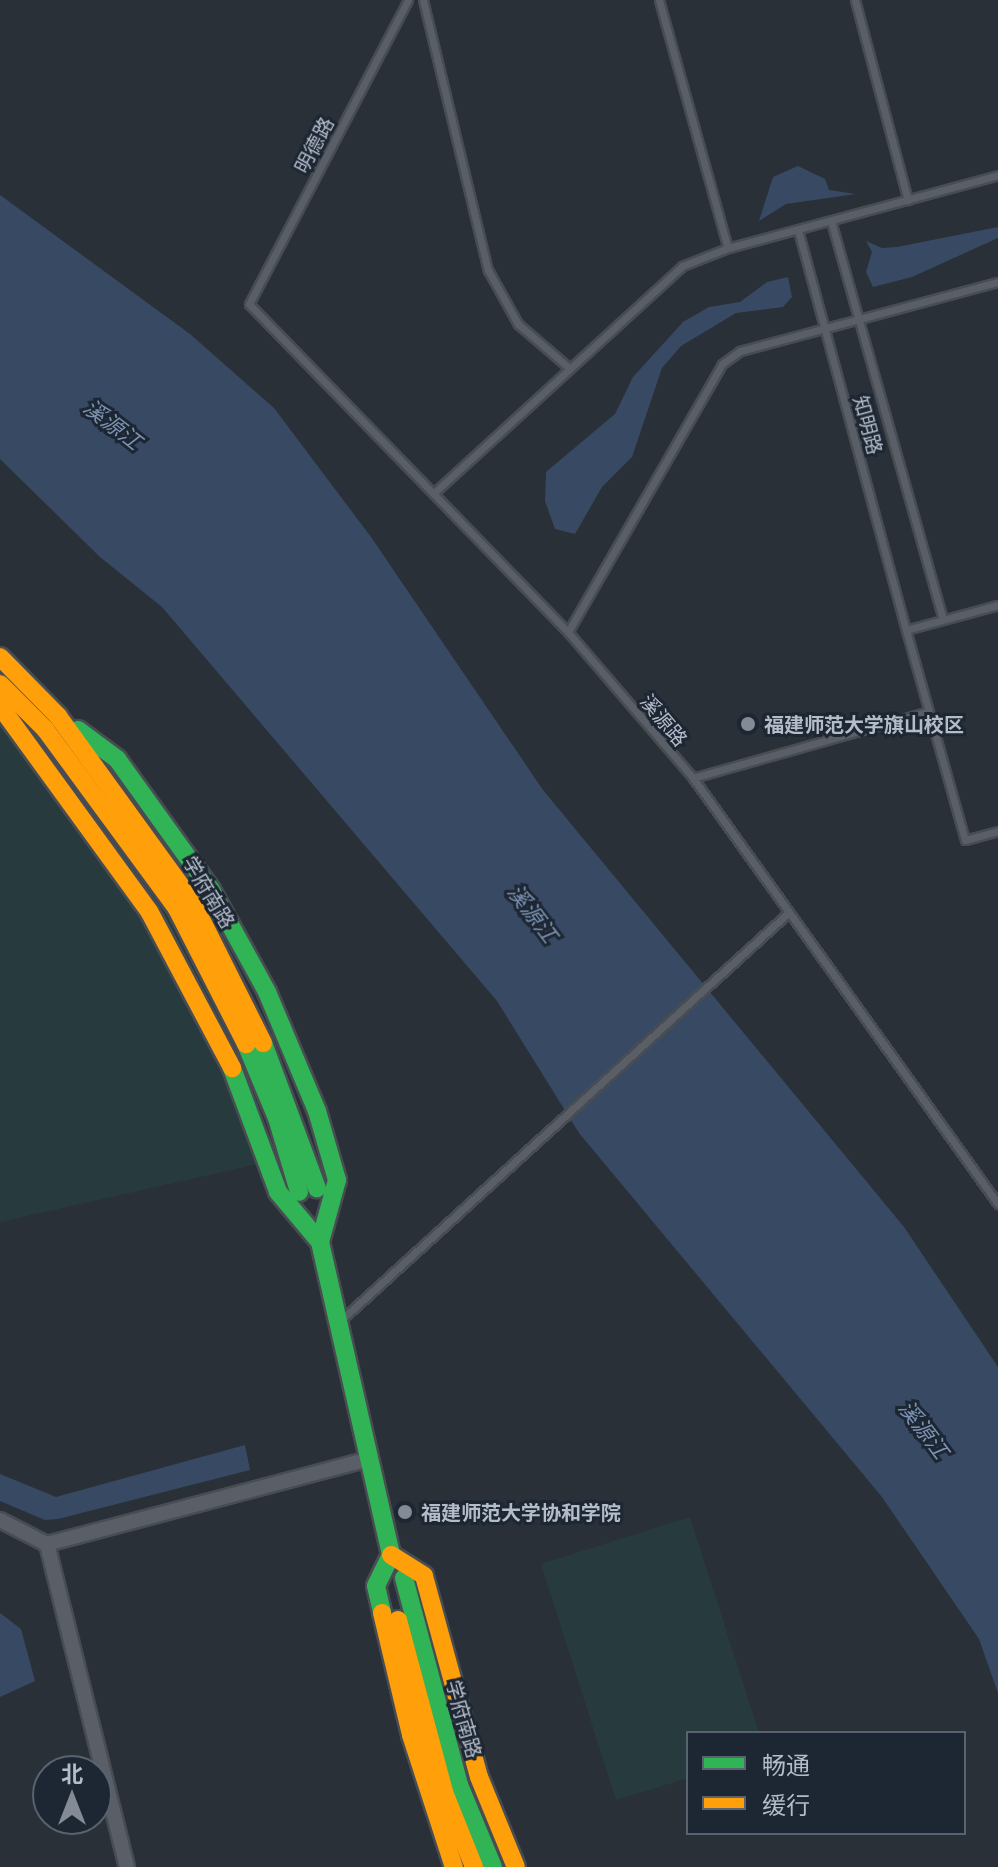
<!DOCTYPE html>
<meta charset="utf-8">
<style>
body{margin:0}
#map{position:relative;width:998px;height:1867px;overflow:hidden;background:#2a3038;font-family:"Open Sans","Noto Sans SC",sans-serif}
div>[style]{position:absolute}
.green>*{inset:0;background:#273a3e}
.water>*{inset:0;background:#384963}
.roads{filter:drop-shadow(2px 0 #484c53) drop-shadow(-2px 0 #484c53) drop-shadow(0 2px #484c53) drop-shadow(0 -2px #484c53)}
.lane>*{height:7px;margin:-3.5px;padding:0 3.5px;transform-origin:3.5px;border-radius:3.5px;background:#5a5e66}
.street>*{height:14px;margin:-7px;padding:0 7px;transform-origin:7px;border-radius:7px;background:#5a5e66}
.fast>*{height:18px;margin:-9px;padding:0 9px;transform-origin:9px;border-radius:9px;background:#30b455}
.slow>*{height:18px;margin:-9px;padding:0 9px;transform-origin:9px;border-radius:9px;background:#ff9f0a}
.dots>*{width:22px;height:22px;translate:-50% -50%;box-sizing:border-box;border:4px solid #1d2633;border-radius:50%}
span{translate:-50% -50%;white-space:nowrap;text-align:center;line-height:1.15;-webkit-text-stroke:6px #1d2633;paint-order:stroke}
.street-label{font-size:20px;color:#b4bcc9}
.poi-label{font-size:20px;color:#b4bcc9;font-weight:700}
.left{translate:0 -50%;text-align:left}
.water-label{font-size:22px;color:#7c92b1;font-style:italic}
.legend{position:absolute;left:686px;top:1731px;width:280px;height:104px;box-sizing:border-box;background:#1d2633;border:2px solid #59626f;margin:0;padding:10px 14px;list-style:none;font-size:24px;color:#b4bcc9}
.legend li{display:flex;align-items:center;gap:16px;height:40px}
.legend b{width:40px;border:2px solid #59626f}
.north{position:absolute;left:32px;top:1755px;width:80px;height:80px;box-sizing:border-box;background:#1d2633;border:2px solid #59626f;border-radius:50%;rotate:0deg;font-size:22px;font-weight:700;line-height:32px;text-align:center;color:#b4bcc9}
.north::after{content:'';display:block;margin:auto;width:28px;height:36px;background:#848b96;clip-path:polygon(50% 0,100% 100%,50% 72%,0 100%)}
</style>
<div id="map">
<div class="green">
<i style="clip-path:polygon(0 714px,52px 749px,170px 904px,243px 1060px,258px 1164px,0 1222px)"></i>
<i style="clip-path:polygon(690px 1517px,759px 1733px,688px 1733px,688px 1778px,616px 1800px,541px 1564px)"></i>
</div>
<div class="water">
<i style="clip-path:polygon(798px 166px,825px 179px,829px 190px,856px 194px,786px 204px,759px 221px,773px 177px)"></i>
<i style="clip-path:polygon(0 195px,190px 334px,274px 408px,371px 537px,543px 790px,904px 1227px,998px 1367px,998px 1693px,979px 1639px,882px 1497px,579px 1133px,497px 1001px,162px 607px,100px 557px,0 459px)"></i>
<i style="clip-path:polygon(998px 227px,998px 238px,912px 277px,873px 287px,866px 272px,872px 252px,866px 241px,882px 248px,897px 247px)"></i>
<i style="clip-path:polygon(788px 277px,792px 297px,783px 307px,736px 313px,681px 346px,662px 368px,632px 457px,602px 487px,575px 534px,555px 529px,545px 501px,546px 472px,615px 414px,633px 377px,683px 322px,709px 307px,740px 302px,767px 282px)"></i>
<i style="clip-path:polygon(245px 1445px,250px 1470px,58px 1519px,45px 1520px,0 1501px,0 1474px,56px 1497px)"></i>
<i style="clip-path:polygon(0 1613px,21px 1629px,35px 1681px,0 1697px)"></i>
</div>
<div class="roads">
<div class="lane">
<i style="left:408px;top:0;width:343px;rotate:117.6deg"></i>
<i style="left:249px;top:304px;width:458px;rotate:45.8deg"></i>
<i style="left:568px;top:632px;width:192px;rotate:49.4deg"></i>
<i style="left:693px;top:778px;width:524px;rotate:54.4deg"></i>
<i style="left:423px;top:0;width:278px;rotate:76.5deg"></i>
<i style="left:488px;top:270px;width:62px;rotate:60.9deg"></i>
<i style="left:518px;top:324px;width:65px;rotate:40.6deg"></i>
<i style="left:659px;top:0;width:257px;rotate:74.5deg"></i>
<i style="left:855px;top:0;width:207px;rotate:75.2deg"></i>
<i style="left:831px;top:221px;width:414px;rotate:74.3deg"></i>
<i style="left:798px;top:230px;width:414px;rotate:74.9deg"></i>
<i style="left:436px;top:491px;width:333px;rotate:-42.4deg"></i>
<i style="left:682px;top:266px;width:49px;rotate:-21.4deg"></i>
<i style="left:728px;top:248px;width:280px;rotate:-15.1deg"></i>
<i style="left:998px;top:605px;width:95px;rotate:164.8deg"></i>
<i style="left:906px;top:630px;width:218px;rotate:74.3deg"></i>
<i style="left:965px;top:840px;width:34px;rotate:-15deg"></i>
<i style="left:568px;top:632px;width:309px;rotate:-60.1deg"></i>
<i style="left:722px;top:364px;width:22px;rotate:-36deg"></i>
<i style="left:740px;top:351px;width:267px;rotate:-15deg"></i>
<i style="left:693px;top:778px;width:245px;rotate:-15.8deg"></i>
<i style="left:340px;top:1321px;width:605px;rotate:-42.32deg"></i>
</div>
<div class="street">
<i style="left:0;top:1520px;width:53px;rotate:27.1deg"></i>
<i style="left:47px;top:1544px;width:333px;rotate:-14.8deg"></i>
<i style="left:47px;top:1544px;width:333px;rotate:76.1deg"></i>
</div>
<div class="fast">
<i style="left:78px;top:730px;width:49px;rotate:36.6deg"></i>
<i style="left:117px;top:759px;width:161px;rotate:54.3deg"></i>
<i style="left:211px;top:890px;width:116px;rotate:61.2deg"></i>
<i style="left:267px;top:992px;width:129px;rotate:67.2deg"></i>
<i style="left:317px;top:1111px;width:72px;rotate:73.8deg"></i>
<i style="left:337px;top:1180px;width:64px;rotate:105.3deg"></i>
<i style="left:263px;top:1043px;width:155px;rotate:69.6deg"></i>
<i style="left:246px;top:1044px;width:80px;rotate:67.3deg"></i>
<i style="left:277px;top:1118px;width:77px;rotate:73.4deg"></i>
<i style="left:232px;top:1068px;width:132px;rotate:69.6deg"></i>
<i style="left:278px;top:1192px;width:65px;rotate:50deg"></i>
<i style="left:320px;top:1242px;width:321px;rotate:77.2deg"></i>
<i style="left:391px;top:1555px;width:34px;rotate:116deg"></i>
<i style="left:376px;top:1586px;width:28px;rotate:77deg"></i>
<i style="left:404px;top:1578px;width:214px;rotate:75.1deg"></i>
<i style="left:459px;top:1785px;width:89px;rotate:67.5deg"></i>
</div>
<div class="slow">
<i style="left:0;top:657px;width:83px;rotate:45.5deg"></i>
<i style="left:58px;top:716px;width:228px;rotate:54.1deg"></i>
<i style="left:192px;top:901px;width:159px;rotate:63.4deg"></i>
<i style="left:0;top:684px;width:64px;rotate:45deg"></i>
<i style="left:45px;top:729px;width:223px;rotate:53.7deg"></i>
<i style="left:177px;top:909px;width:152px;rotate:62.9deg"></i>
<i style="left:0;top:706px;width:253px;rotate:54deg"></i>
<i style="left:149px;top:911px;width:178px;rotate:62.1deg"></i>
<i style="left:391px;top:1555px;width:39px;rotate:32deg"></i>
<i style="left:424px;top:1576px;width:208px;rotate:74.7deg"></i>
<i style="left:479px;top:1777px;width:97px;rotate:67.7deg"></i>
<i style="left:382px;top:1613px;width:125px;rotate:76.6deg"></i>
<i style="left:411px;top:1735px;width:139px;rotate:72deg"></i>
<i style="left:398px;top:1620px;width:178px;rotate:75deg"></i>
<i style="left:444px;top:1792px;width:81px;rotate:68.2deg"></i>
</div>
</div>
<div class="dots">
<i style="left:748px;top:724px;background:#848b96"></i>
<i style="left:405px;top:1512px;background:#848b96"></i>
</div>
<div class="street-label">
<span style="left:314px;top:145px;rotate:-62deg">明德路</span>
<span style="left:868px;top:425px;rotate:75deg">知明路</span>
<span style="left:664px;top:720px;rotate:50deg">溪源路</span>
<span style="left:209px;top:892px;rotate:59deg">学府南路</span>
<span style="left:464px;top:1719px;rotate:74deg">学府南路</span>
</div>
<div class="poi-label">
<span class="left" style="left:764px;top:724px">福建师范大学旗山校区</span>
<span class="left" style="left:421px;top:1512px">福建师范大学协和学院</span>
</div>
<div class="water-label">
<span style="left:113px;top:424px;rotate:38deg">溪源江</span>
<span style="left:533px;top:913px;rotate:53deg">溪源江</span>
<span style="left:924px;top:1429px;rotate:53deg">溪源江</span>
</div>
<ul class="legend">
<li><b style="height:10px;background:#30b455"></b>畅通</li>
<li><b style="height:10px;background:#ff9f0a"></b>缓行</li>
</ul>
<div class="north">北</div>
</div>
